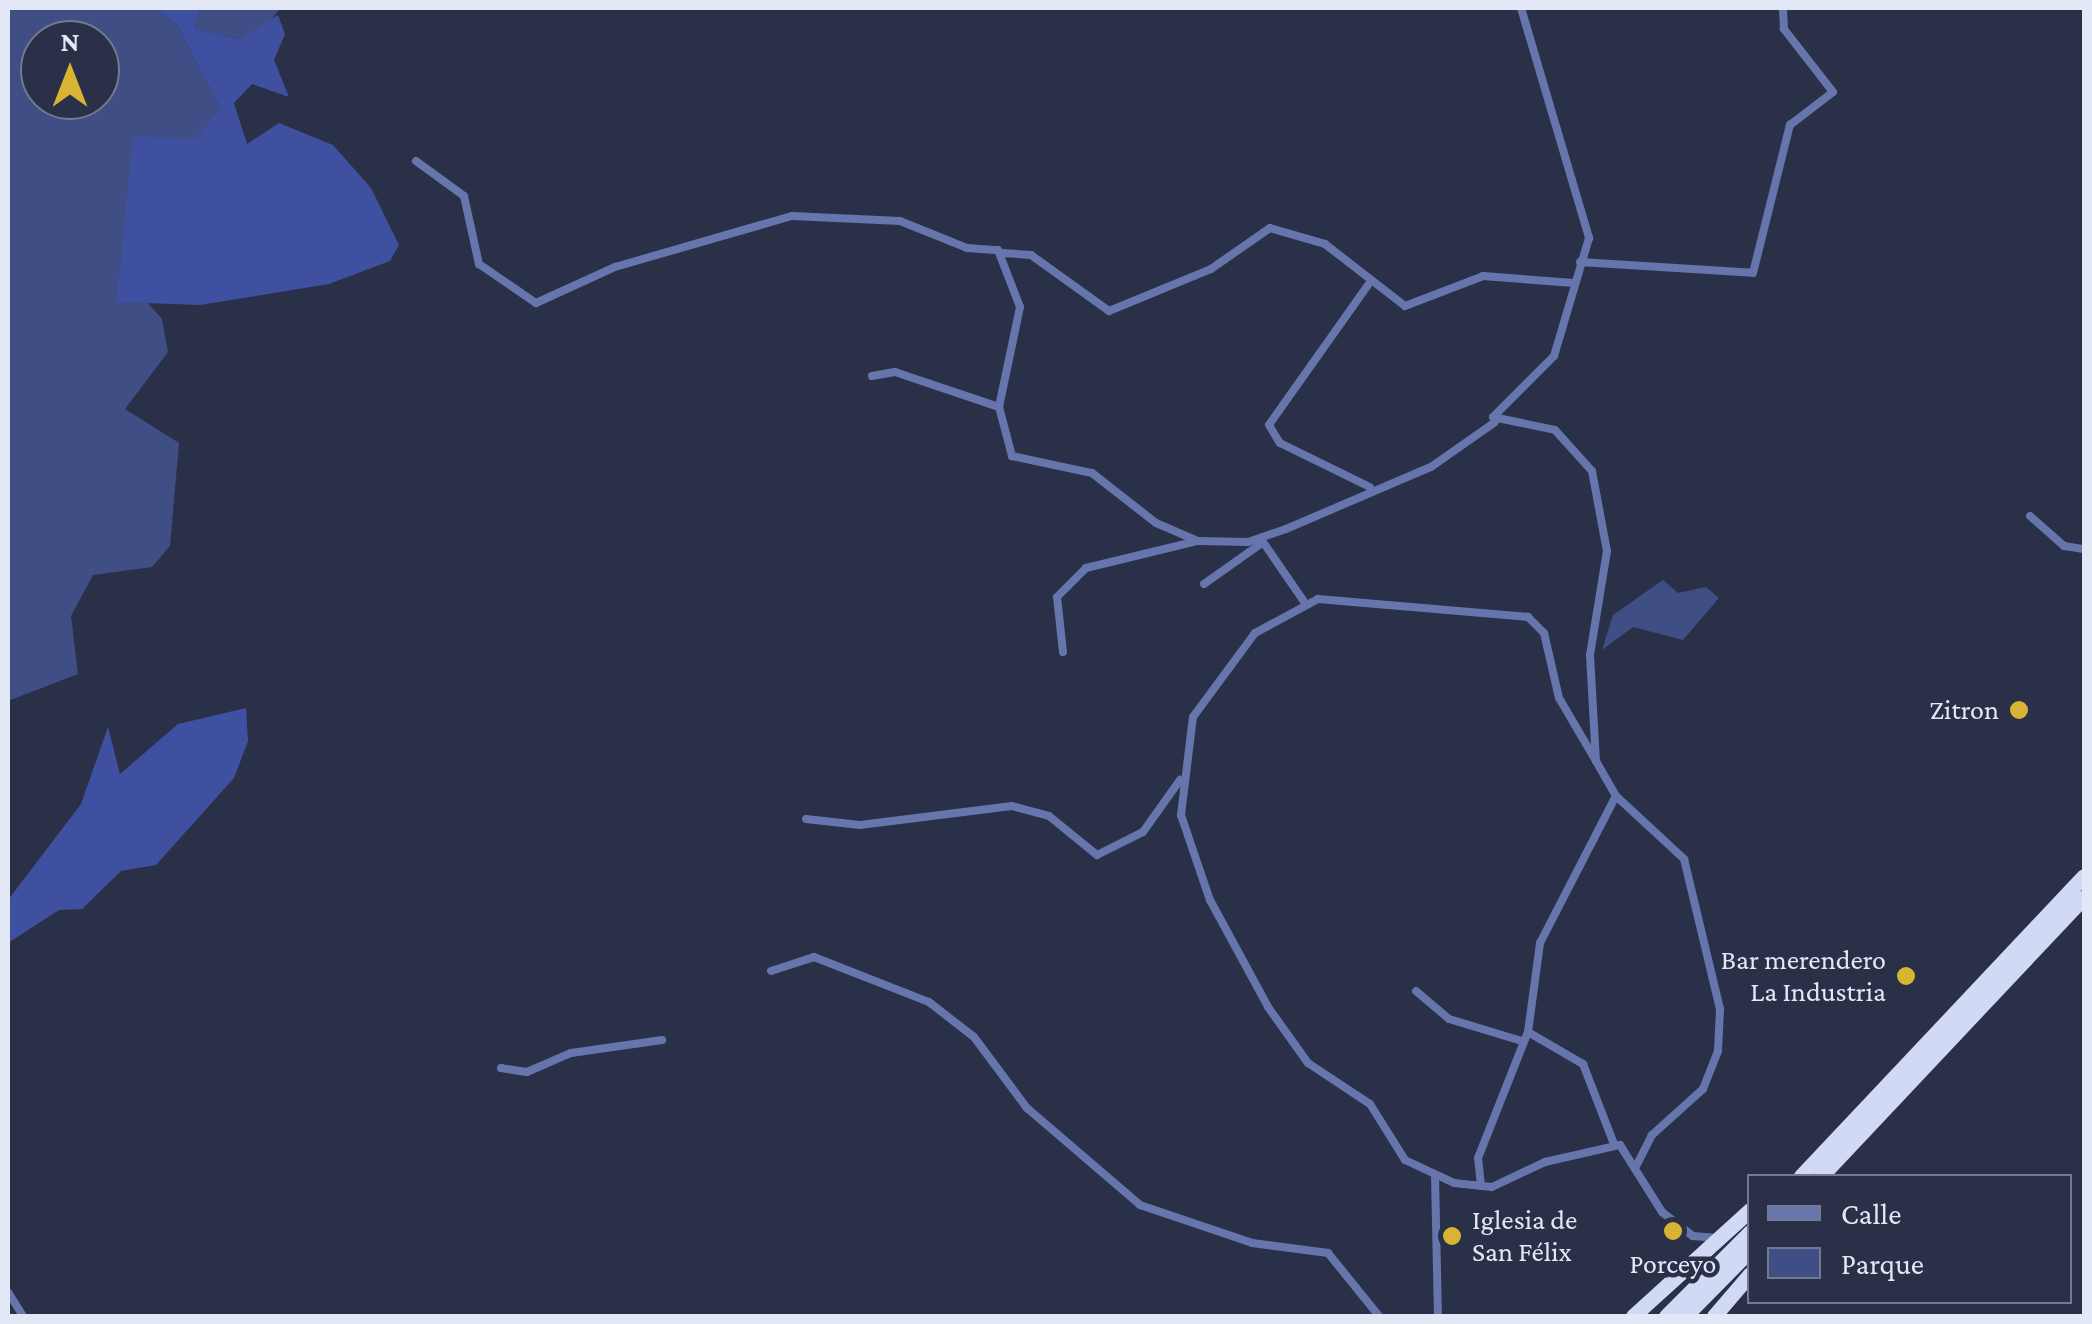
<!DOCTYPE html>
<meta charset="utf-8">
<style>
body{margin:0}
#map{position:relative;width:2092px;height:1324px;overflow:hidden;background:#293047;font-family:"Crimson Pro",serif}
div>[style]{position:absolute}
.green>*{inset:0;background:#404e86}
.forest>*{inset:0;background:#4050a0}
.street>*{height:8px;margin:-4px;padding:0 4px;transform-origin:4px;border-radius:4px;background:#6675ab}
.highway>*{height:15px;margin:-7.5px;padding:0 7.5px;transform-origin:7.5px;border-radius:7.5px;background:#d1d9f4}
.dots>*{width:28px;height:28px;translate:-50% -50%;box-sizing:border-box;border:5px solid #293047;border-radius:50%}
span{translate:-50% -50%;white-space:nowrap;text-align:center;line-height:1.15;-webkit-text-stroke:9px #293047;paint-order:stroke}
.poi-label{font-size:28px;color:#e3e8f7}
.right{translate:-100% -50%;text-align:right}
.left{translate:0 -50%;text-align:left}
.frame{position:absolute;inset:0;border:10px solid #e3e8f7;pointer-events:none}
.legend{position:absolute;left:1747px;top:1174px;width:325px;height:130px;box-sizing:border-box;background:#293047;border:2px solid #737a8d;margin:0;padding:12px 18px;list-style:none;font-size:30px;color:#e3e8f7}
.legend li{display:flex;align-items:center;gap:20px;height:50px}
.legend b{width:50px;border:2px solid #737a8d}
.north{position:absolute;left:20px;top:20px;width:100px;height:100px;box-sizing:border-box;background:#293047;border:2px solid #737a8d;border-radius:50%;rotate:0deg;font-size:28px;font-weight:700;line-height:40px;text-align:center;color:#e3e8f7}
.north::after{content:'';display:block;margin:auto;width:35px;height:45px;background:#d8b434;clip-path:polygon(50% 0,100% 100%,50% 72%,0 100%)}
</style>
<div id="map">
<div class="green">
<i style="clip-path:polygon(evenodd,8px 8px,156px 8px,177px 25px,220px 108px,196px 139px,118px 302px,148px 303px,162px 319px,168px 352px,125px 409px,179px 443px,170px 546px,152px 567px,93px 575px,71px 616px,78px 674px,8px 701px,8px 8px,40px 40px,100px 40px,100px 100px,40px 100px,40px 40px)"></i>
<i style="clip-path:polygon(200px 8px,280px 8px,262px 32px,239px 39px,195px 28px)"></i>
<i style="clip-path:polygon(1663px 580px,1678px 593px,1706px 587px,1719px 598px,1683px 640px,1633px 627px,1602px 650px,1613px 615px)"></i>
</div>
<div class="forest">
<i style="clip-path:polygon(156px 8px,200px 8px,195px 28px,239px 39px,278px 15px,285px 34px,274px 60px,289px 97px,252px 84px,234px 103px,247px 144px,279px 123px,333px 145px,371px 188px,399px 245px,390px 261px,329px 284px,200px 305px,117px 302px,133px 136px,195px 139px,220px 108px,177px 25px)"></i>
<i style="clip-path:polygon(246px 708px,248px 741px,234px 778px,156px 865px,121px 871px,82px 909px,59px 910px,8px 943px,8px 900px,81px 804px,108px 727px,120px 774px,178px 724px)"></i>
</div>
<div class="street">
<i style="left:1521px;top:8px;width:240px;rotate:73.5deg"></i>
<i style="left:1589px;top:238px;width:123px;rotate:106.5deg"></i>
<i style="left:1554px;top:356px;width:86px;rotate:135deg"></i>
<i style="left:1493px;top:417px;width:63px;rotate:11.8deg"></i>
<i style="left:1555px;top:430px;width:55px;rotate:47.9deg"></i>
<i style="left:1592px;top:471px;width:81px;rotate:79.4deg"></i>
<i style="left:1607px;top:551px;width:105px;rotate:99.3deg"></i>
<i style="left:1590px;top:655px;width:106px;rotate:86.8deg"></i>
<i style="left:1596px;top:761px;width:40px;rotate:60.3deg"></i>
<i style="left:1616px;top:796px;width:93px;rotate:42.8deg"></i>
<i style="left:1684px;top:859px;width:154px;rotate:76.5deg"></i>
<i style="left:1720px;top:1009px;width:42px;rotate:92.7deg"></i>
<i style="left:1718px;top:1051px;width:41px;rotate:111.5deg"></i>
<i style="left:1703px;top:1089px;width:69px;rotate:138deg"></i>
<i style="left:1652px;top:1135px;width:34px;rotate:117deg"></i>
<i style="left:416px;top:161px;width:59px;rotate:36.1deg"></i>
<i style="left:464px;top:196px;width:70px;rotate:77.6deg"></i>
<i style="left:479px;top:264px;width:69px;rotate:34.4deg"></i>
<i style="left:536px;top:303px;width:87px;rotate:-24.5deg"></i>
<i style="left:615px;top:267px;width:184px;rotate:-16.1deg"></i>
<i style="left:792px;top:216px;width:108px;rotate:2.7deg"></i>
<i style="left:900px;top:221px;width:72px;rotate:21.9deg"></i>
<i style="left:967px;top:248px;width:31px;rotate:4deg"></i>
<i style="left:998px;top:250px;width:61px;rotate:68.9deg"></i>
<i style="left:1020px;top:307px;width:102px;rotate:101.9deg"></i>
<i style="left:999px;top:407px;width:51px;rotate:75.1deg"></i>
<i style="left:1012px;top:456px;width:82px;rotate:12deg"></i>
<i style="left:1092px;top:473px;width:81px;rotate:38deg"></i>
<i style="left:1156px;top:523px;width:46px;rotate:23.2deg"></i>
<i style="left:1198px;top:541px;width:50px;rotate:1.1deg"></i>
<i style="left:1248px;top:542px;width:40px;rotate:-18.9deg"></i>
<i style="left:1286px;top:529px;width:158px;rotate:-23.2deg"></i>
<i style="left:1431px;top:467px;width:78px;rotate:-35.1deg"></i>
<i style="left:1003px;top:253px;width:28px;rotate:4deg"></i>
<i style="left:1031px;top:255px;width:96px;rotate:35.7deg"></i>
<i style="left:1109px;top:311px;width:110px;rotate:-22.4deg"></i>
<i style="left:1211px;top:269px;width:72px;rotate:-34.8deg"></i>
<i style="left:1270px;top:228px;width:57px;rotate:16.2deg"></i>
<i style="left:1325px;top:244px;width:101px;rotate:37.8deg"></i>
<i style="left:1405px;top:306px;width:84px;rotate:-21deg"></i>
<i style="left:1483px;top:276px;width:91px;rotate:4.4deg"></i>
<i style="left:1580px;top:262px;width:173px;rotate:3.6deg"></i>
<i style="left:1753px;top:273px;width:153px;rotate:-76deg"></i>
<i style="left:1790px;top:125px;width:54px;rotate:-37.5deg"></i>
<i style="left:1833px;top:92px;width:80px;rotate:-127.9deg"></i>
<i style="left:1784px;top:29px;width:21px;rotate:-93deg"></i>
<i style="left:1368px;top:285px;width:171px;rotate:125.3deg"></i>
<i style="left:1269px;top:425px;width:21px;rotate:59deg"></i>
<i style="left:1280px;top:443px;width:100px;rotate:26.1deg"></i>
<i style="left:872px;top:376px;width:23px;rotate:-10deg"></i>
<i style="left:895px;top:372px;width:110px;rotate:18.6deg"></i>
<i style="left:2030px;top:516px;width:45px;rotate:41.4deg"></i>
<i style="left:2064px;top:546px;width:20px;rotate:9deg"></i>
<i style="left:1261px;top:539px;width:78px;rotate:55.5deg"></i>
<i style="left:1204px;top:584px;width:71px;rotate:-35.3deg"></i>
<i style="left:1063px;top:652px;width:55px;rotate:-96.2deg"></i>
<i style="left:1057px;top:597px;width:41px;rotate:-45deg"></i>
<i style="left:1086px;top:568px;width:115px;rotate:-13.6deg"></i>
<i style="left:1596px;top:761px;width:73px;rotate:-120.4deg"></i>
<i style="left:1559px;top:698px;width:67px;rotate:-103deg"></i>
<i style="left:1544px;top:633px;width:23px;rotate:-135deg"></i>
<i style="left:1528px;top:617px;width:211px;rotate:-175.1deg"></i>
<i style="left:1318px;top:599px;width:72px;rotate:151.6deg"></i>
<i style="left:1255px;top:633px;width:104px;rotate:126.4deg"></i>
<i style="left:1193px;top:717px;width:99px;rotate:97deg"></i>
<i style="left:1181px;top:815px;width:90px;rotate:71.2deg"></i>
<i style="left:1210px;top:900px;width:122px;rotate:61.5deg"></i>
<i style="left:1268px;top:1007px;width:69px;rotate:54.5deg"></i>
<i style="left:1308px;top:1063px;width:74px;rotate:33.5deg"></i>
<i style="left:1370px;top:1104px;width:66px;rotate:58deg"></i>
<i style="left:1405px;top:1160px;width:54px;rotate:25.1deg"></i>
<i style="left:1454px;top:1183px;width:38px;rotate:6deg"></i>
<i style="left:1492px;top:1187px;width:59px;rotate:-25.3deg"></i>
<i style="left:1545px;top:1162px;width:77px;rotate:-12.8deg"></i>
<i style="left:1620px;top:1145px;width:79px;rotate:57.9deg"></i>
<i style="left:1662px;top:1212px;width:39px;rotate:38deg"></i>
<i style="left:1693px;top:1236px;width:24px;rotate:5deg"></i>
<i style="left:806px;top:819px;width:54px;rotate:6.3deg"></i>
<i style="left:860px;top:825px;width:153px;rotate:-7.1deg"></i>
<i style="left:1012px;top:806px;width:38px;rotate:15deg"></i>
<i style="left:1049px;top:816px;width:62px;rotate:39.1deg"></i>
<i style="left:1097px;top:855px;width:51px;rotate:-26.6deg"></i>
<i style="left:1143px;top:832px;width:64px;rotate:-54.6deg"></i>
<i style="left:771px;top:971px;width:45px;rotate:-18deg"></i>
<i style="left:814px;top:957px;width:123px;rotate:21.4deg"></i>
<i style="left:929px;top:1002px;width:57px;rotate:37.9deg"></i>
<i style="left:974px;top:1037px;width:89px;rotate:53.3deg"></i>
<i style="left:1027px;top:1108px;width:149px;rotate:40.6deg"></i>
<i style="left:1140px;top:1205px;width:118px;rotate:18.7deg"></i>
<i style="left:1252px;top:1243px;width:77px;rotate:7.5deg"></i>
<i style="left:1328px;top:1253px;width:81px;rotate:51deg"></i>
<i style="left:1416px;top:991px;width:43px;rotate:40.3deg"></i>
<i style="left:1449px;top:1019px;width:76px;rotate:16.8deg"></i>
<i style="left:1528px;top:1032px;width:64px;rotate:30.2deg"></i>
<i style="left:1583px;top:1064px;width:86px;rotate:68.8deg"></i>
<i style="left:501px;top:1068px;width:26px;rotate:9deg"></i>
<i style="left:527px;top:1072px;width:48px;rotate:-23.4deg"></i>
<i style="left:571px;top:1053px;width:92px;rotate:-8.1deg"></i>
<i style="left:1435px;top:1175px;width:141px;rotate:88.8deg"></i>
<i style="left:1481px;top:1186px;width:28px;rotate:-96deg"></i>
<i style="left:1478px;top:1158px;width:136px;rotate:-68.4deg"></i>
<i style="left:1528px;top:1032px;width:90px;rotate:-82.3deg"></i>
<i style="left:1540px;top:943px;width:165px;rotate:-62.7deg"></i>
<i style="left:8px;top:1292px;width:28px;rotate:58deg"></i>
</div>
<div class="highway">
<i style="left:1801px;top:1176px;width:412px;rotate:-46.7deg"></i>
<i style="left:1821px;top:1176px;width:383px;rotate:-46.7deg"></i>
<i style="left:1633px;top:1316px;width:158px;rotate:-42.2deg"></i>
<i style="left:1666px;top:1316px;width:119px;rotate:-45deg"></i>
<i style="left:1685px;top:1316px;width:93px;rotate:-45.4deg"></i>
<i style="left:1714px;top:1316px;width:55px;rotate:-49.4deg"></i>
</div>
<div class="dots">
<i style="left:2019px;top:710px;background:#d8b434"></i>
<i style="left:1906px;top:976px;background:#d8b434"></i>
<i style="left:1673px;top:1231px;background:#d8b434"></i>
<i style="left:1452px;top:1236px;background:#d8b434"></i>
</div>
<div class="poi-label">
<span class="right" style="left:1999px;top:710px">Zitron</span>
<span class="right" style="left:1886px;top:976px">Bar merendero<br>La Industria</span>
<span class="left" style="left:1472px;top:1236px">Iglesia de<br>San Félix</span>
<span style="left:1673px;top:1264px">Porceyo</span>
</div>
<div class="frame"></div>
<ul class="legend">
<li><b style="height:12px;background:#6675ab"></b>Calle</li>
<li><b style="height:28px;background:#404e86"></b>Parque</li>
</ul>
<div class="north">N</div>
</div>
